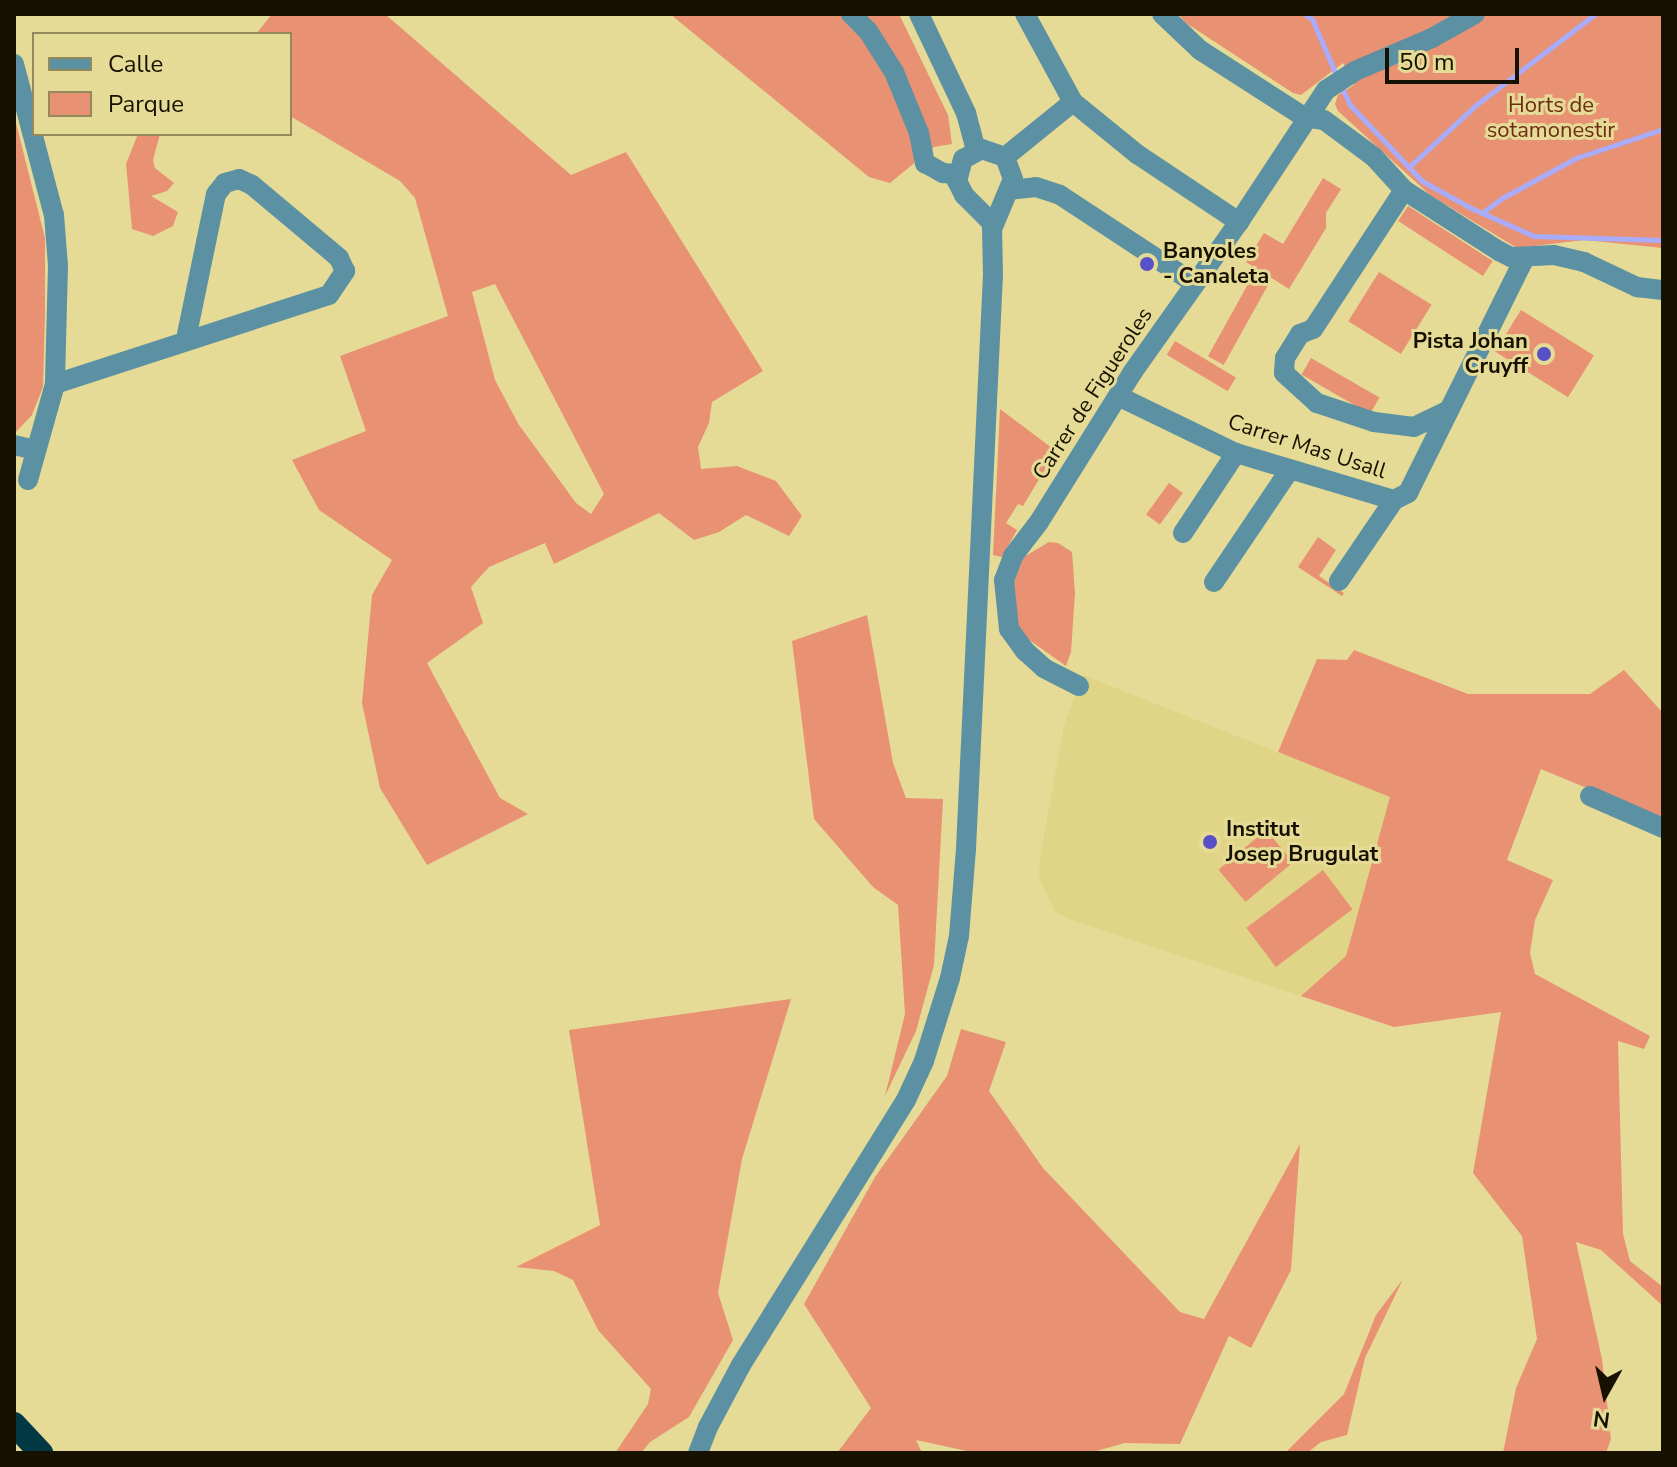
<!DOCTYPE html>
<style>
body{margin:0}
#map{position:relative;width:1677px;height:1467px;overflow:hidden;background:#e5db96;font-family:"Nunito Sans",sans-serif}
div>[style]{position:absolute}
.built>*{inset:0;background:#e0d486}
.green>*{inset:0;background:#e89273;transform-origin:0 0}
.stream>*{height:5px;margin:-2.5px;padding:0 2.5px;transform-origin:2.5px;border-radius:2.5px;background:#a8acfa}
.minor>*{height:20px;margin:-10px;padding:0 10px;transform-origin:10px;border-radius:10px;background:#5c91a3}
.highway>*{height:24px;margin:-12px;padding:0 12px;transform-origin:12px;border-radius:12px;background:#023744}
.dots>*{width:22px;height:22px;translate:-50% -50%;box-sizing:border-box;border:4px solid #e5db96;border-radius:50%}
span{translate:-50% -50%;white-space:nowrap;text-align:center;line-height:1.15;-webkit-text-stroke:6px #e5db96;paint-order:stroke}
.park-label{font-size:22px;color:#6f2d13}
.poi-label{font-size:22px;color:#161100;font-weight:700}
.left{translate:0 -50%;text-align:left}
.right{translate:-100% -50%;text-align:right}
.street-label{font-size:22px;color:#161100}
.frame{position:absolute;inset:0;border:16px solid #161100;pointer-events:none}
.legend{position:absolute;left:32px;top:32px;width:260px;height:104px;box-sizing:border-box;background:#e5db96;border:2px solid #928a5a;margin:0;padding:10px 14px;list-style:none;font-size:24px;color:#161100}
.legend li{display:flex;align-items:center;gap:16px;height:40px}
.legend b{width:40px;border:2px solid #928a5a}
.north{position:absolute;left:1565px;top:1355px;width:80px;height:80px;-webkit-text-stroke:6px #e5db96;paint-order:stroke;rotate:188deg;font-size:22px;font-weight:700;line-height:32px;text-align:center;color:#161100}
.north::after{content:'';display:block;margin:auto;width:28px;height:36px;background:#161100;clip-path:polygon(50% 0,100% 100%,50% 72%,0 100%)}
.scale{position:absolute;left:1385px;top:48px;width:134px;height:36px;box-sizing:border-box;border:4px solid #161100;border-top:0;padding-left:10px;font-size:24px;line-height:28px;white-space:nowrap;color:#161100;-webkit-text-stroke:6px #e5db96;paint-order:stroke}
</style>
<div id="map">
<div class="built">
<i style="clip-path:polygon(1083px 675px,1390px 797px,1346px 956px,1301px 996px,1074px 921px,1055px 912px,1039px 877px,1040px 858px,1064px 725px)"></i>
</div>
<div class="green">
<i style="clip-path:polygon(evenodd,272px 14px,385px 14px,571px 175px,626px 152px,763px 371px,712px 402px,709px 423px,698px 447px,701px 469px,737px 466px,776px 481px,802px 516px,789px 536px,746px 515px,719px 532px,694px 540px,659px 513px,554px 564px,545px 543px,489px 567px,471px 587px,483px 623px,427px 663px,500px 798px,528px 814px,427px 865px,380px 788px,362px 703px,372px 595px,392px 560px,319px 510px,292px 460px,366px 431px,340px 356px,448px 316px,415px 198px,400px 181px,290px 116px,290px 34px,256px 34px,272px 14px,495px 284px,604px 494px,591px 514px,576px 503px,519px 425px,495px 380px,472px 292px,495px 284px)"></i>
<i style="clip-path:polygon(670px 14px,899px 14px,948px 115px,952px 144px,934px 147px,890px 183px,869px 177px)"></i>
<i style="clip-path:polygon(1178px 14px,1663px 14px,1663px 248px,1584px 240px,1517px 248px,1430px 195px,1338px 111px,1335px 104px,1338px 95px,1354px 85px,1343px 63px,1301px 95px,1293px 93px,1186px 23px)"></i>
<i style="clip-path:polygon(14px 115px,45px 238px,45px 315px,43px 387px,32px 415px,14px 434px)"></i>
<i style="clip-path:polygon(138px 134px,160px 134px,153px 160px,155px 168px,174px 183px,167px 191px,151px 196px,178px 212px,173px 226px,153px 236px,132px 229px,126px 164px)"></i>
<i style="clip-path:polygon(1323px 178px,1341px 189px,1326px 213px,1326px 228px,1289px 289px,1246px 262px,1264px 233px,1283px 244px)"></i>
<i style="left:1408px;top:206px;width:101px;height:18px;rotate:33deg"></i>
<i style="left:1379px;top:272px;width:62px;height:58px;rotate:32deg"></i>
<i style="left:1253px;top:275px;width:18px;height:93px;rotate:29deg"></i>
<i style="left:1521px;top:310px;width:86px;height:49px;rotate:32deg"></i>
<i style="left:1175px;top:341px;width:71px;height:16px;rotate:31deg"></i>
<i style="left:1311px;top:358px;width:79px;height:19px;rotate:30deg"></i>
<i style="clip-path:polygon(1000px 409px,1056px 451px,1023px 506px,1018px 504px,1006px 523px,1017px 530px,1002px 557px,993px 555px)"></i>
<i style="left:1169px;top:483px;width:17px;height:39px;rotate:36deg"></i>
<i style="clip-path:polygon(1318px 537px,1336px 550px,1319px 576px,1344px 593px,1342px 596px,1298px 567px)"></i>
<i style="clip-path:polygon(1049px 542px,1058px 543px,1072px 552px,1075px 593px,1071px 652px,1066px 666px,1025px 637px,1017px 624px,1013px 599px,1014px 575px,1022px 558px)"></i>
<i style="clip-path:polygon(867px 615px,893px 763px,906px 798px,943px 799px,934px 965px,916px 1031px,885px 1096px,905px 1014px,898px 905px,873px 887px,814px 819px,792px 641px)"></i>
<i style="clip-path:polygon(1354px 650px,1468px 694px,1590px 694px,1624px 670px,1663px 713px,1663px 820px,1541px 769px,1507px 860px,1553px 880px,1535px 920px,1530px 953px,1535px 974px,1650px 1036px,1644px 1049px,1618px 1041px,1623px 1234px,1630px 1261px,1663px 1287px,1663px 1306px,1601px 1250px,1576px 1242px,1602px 1359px,1611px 1439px,1606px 1453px,1503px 1453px,1516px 1388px,1537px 1339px,1522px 1236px,1473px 1173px,1501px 1012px,1394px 1027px,1301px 996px,1346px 956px,1390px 797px,1278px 752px,1317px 659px,1347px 660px)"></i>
<i style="left:1266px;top:830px;width:42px;height:62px;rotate:50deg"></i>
<i style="left:1323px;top:870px;width:49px;height:96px;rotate:53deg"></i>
<i style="clip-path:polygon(791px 999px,742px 1159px,718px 1293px,733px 1340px,689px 1417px,650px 1442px,641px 1453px,615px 1453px,648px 1404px,651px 1389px,598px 1330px,573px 1280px,554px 1271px,516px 1267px,600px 1225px,569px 1030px)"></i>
<i style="clip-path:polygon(961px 1029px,1006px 1042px,989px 1091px,1043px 1168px,1180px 1312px,1204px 1319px,1300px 1144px,1291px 1270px,1251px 1348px,1229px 1336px,1180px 1444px,1125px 1443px,1089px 1453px,976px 1453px,916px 1440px,922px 1453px,837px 1453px,871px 1408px,804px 1304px,875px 1177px,947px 1076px)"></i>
<i style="clip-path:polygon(1403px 1279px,1365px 1358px,1347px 1435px,1321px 1442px,1307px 1453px,1285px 1453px,1344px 1394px,1376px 1315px)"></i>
</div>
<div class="stream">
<i style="left:1305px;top:14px;width:9px;rotate:36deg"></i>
<i style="left:1312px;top:19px;width:63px;rotate:66.7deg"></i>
<i style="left:1341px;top:86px;width:21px;rotate:65deg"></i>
<i style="left:1350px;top:105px;width:105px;rotate:46.5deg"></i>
<i style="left:1422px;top:181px;width:58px;rotate:28.8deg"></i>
<i style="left:1473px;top:209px;width:67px;rotate:23.9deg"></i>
<i style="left:1534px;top:236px;width:129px;rotate:1.8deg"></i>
<i style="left:1409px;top:167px;width:91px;rotate:-42.8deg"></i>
<i style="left:1476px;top:105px;width:150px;rotate:-37.4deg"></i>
<i style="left:1482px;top:213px;width:25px;rotate:-37deg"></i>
<i style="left:1502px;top:198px;width:84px;rotate:-28.4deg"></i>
<i style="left:1576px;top:158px;width:92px;rotate:-18.4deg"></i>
</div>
<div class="minor">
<i style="left:851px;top:14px;width:24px;rotate:45deg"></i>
<i style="left:868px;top:31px;width:49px;rotate:57.6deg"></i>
<i style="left:894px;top:72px;width:66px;rotate:67.7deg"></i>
<i style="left:919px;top:133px;width:31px;rotate:79deg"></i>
<i style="left:925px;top:163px;width:21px;rotate:29deg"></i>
<i style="left:943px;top:173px;width:14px;rotate:4deg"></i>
<i style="left:919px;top:14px;width:110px;rotate:64.6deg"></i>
<i style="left:966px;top:113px;width:38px;rotate:75deg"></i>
<i style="left:1025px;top:14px;width:100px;rotate:61.4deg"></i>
<i style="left:1073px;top:102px;width:82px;rotate:39.1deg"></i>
<i style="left:1137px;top:154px;width:123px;rotate:33.7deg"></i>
<i style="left:1162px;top:14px;width:52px;rotate:43.5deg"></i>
<i style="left:1200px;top:50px;width:124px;rotate:32.8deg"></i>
<i style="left:1304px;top:117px;width:20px;rotate:9deg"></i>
<i style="left:1324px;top:120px;width:62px;rotate:36.5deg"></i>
<i style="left:1374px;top:157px;width:45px;rotate:47.7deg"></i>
<i style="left:1404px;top:190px;width:113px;rotate:32.7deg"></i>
<i style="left:1499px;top:251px;width:13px;rotate:27deg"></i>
<i style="left:1511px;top:257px;width:43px;rotate:-2.7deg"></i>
<i style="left:1554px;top:255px;width:31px;rotate:13deg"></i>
<i style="left:1584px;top:262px;width:59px;rotate:25.3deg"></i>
<i style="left:1637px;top:287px;width:26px;rotate:7deg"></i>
<i style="left:14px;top:64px;width:156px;rotate:75.2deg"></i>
<i style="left:54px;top:215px;width:51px;rotate:85.5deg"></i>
<i style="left:58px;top:266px;width:118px;rotate:91.5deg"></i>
<i style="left:55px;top:384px;width:288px;rotate:-18deg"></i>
<i style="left:329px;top:295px;width:29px;rotate:-56deg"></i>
<i style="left:345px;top:271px;width:14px;rotate:-115deg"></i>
<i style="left:339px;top:258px;width:114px;rotate:-140deg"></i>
<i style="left:252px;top:185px;width:14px;rotate:-155deg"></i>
<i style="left:239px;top:179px;width:15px;rotate:164deg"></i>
<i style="left:225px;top:183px;width:14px;rotate:129deg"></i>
<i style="left:216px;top:194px;width:148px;rotate:101.7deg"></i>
<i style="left:1005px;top:157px;width:87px;rotate:-39deg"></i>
<i style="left:1009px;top:190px;width:27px;rotate:-6deg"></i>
<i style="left:1036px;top:187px;width:25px;rotate:18deg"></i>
<i style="left:1060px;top:195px;width:160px;rotate:33.3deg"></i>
<i style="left:1404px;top:190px;width:166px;rotate:123.2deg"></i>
<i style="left:1313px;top:329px;width:14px;rotate:159deg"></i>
<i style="left:1300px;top:334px;width:28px;rotate:122deg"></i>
<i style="left:1285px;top:358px;width:15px;rotate:94deg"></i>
<i style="left:1284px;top:373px;width:45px;rotate:42.3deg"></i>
<i style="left:1317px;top:403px;width:60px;rotate:18.4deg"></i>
<i style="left:1374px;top:422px;width:40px;rotate:7.1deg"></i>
<i style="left:1414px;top:427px;width:39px;rotate:-26deg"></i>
<i style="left:1120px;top:397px;width:129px;rotate:25.8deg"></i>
<i style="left:1236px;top:453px;width:165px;rotate:16.6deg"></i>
<i style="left:14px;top:445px;width:22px;rotate:13deg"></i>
<i style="left:28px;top:480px;width:100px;rotate:-74.3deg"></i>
<i style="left:1394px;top:500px;width:16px;rotate:-27deg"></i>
<i style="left:1408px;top:493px;width:261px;rotate:-63.6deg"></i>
<i style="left:1183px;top:533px;width:96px;rotate:-56.5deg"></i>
<i style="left:1339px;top:581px;width:98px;rotate:-55.8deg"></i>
<i style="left:1214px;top:582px;width:134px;rotate:-56deg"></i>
<i style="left:1079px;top:686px;width:39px;rotate:-153deg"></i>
<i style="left:1044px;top:668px;width:25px;rotate:-138deg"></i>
<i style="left:1025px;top:651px;width:27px;rotate:-126deg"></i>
<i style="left:1009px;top:629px;width:49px;rotate:-95.8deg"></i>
<i style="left:1004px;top:580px;width:26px;rotate:-69deg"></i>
<i style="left:1013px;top:556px;width:43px;rotate:-52.6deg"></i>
<i style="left:1039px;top:522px;width:176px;rotate:-58deg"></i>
<i style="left:1132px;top:373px;width:185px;rotate:-54.7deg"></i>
<i style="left:1239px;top:222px;width:158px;rotate:-56.6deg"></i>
<i style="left:1326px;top:90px;width:35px;rotate:-33deg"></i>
<i style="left:1355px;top:71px;width:84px;rotate:-23.2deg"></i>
<i style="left:1432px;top:38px;width:49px;rotate:-29.2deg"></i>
<i style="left:1590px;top:796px;width:80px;rotate:23.7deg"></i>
<i style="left:698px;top:1453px;width:28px;rotate:-69deg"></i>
<i style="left:708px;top:1427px;width:70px;rotate:-62deg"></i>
<i style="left:741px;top:1365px;width:312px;rotate:-58.1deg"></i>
<i style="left:906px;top:1100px;width:43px;rotate:-65.2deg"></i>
<i style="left:924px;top:1061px;width:87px;rotate:-72.6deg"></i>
<i style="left:950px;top:978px;width:43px;rotate:-77.9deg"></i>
<i style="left:959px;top:936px;width:87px;rotate:-85.4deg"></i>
<i style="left:966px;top:849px;width:575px;rotate:-87.31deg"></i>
<i style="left:993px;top:275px;width:46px;rotate:-91.2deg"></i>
<i style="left:992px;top:229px;width:54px;rotate:-67.2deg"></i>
<i style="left:1013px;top:179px;width:23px;rotate:-110deg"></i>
<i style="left:1005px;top:157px;width:24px;rotate:-161deg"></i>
<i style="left:982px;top:149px;width:21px;rotate:152deg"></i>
<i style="left:963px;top:159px;width:23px;rotate:105deg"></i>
<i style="left:957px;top:181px;width:16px;rotate:63deg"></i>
<i style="left:964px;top:195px;width:40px;rotate:45deg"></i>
</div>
<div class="highway">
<i style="left:14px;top:1424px;width:40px;rotate:47deg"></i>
</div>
<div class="dots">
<i style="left:1147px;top:264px;background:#5850c7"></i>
<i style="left:1544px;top:354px;background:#5850c7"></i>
<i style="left:1210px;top:842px;background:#5850c7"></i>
</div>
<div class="park-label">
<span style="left:1551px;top:118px">Horts de<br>sotamonestir</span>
</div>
<div class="poi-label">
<span class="left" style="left:1163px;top:264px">Banyoles<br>- Canaleta</span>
<span class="right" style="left:1528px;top:354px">Pista Johan<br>Cruyff</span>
<span class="left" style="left:1226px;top:842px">Institut<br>Josep Brugulat</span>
</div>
<div class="street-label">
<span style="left:1093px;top:394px;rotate:-57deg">Carrer de Figueroles</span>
<span style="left:1307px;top:447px;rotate:18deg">Carrer Mas Usall</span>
</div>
<div class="frame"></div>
<ul class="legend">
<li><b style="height:10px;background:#5c91a3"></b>Calle</li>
<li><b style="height:22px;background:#e89273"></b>Parque</li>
</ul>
<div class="north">N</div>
<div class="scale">50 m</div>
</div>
